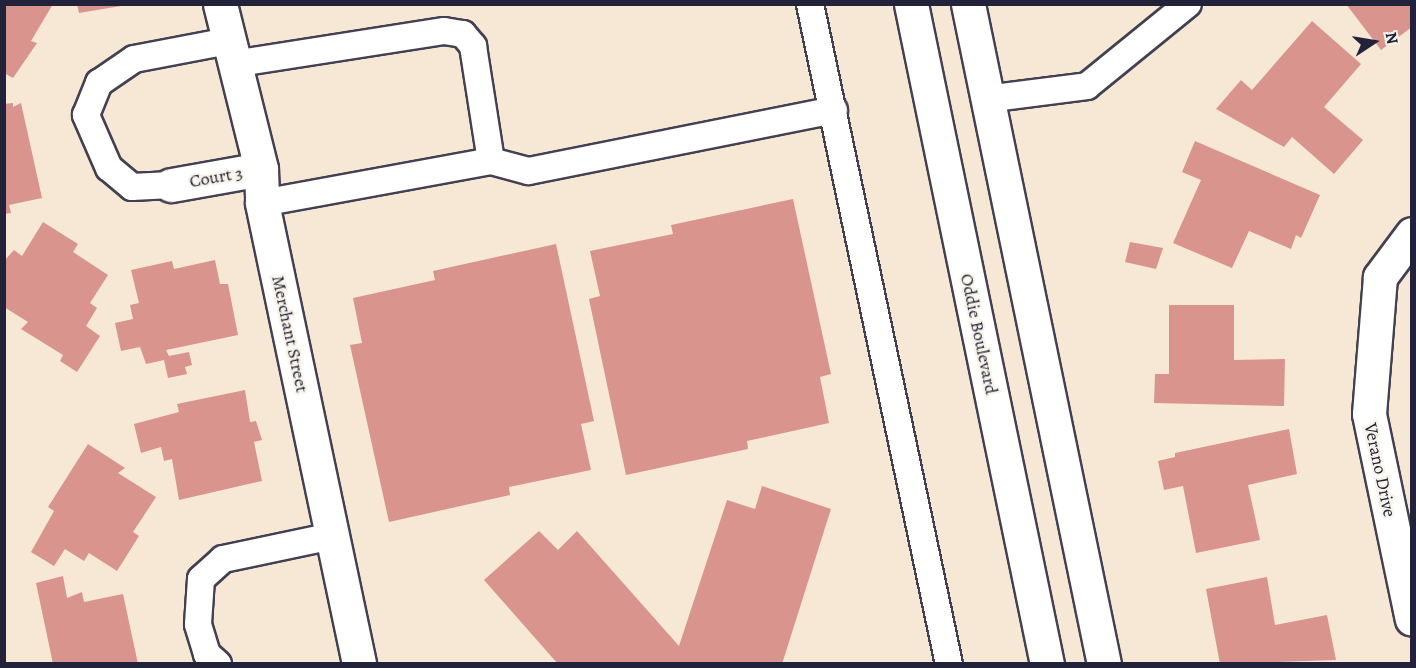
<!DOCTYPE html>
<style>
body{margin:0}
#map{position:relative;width:1416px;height:668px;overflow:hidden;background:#f6e8d5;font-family:Alegreya,serif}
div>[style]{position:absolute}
.building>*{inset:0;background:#d9948e}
.roads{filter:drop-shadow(2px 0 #424052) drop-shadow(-2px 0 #424052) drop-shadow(0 2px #424052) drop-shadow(0 -2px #424052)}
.lane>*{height:26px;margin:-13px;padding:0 13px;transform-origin:13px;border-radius:13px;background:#fff}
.street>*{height:33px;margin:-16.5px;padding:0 16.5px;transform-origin:16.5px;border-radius:16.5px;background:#fff}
.secondary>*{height:33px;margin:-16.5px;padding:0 16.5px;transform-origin:16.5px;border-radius:16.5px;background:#fff}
span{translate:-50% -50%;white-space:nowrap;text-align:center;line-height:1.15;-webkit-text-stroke:4.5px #f7f3e8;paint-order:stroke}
.street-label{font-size:18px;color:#22223b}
.frame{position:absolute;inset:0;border:6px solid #22223b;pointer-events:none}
.north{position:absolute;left:1344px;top:12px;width:60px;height:60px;-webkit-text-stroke:4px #f7f3e8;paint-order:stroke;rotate:78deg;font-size:16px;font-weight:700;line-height:24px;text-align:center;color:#22223b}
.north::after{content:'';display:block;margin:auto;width:21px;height:27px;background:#22223b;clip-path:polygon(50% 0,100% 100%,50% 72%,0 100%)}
</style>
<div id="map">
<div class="building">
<i style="clip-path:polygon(4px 4px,53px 4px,31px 41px,37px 43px,13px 78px,4px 73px)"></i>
<i style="clip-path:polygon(77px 4px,120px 4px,121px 6px,79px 13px)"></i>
<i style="clip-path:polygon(1346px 4px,1412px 4px,1412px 27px,1381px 50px)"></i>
<i style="clip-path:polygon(1312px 21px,1361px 64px,1324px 107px,1363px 140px,1334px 174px,1292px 137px,1284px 147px,1216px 109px,1241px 80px,1252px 90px)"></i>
<i style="clip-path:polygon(13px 103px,13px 107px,21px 103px,42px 198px,9px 205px,11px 213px,4px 214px,4px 104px)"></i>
<i style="clip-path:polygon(1195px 141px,1320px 195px,1301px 238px,1296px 235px,1291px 249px,1249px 231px,1232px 268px,1173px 243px,1201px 180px,1182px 172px)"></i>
<i style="clip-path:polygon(793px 199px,831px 374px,820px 377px,829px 423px,747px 441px,748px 449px,626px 475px,589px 299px,600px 296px,590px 251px,673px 234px,671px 225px)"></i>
<i style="clip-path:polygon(43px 222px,78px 244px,73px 252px,108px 275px,90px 303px,97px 308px,86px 326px,100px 336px,77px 372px,60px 361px,63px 355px,21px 329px,28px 322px,4px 307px,4px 261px,14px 250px,22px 256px)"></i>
<i style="clip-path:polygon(1130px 242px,1163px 248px,1156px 269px,1125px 262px)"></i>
<i style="clip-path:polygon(556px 244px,594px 421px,581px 424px,591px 470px,509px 487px,510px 495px,389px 522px,350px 345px,362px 343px,353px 298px,435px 280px,433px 271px)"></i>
<i style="clip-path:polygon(215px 260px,220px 284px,228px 284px,238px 335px,166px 350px,169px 356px,189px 352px,192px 365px,185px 367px,187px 374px,168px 378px,164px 360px,146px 364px,140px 347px,121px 351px,115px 323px,133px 319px,130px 305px,139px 303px,131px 270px,172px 261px,174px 269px)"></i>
<i style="clip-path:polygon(1169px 305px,1234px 305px,1234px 360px,1285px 359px,1284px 406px,1154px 403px,1155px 374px,1169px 374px)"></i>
<i style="clip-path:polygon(245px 390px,250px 422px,256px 421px,262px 440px,254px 442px,262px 481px,179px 500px,172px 459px,164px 461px,161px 447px,141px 453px,134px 424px,179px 412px,177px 404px)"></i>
<i style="clip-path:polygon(1289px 429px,1297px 474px,1248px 485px,1260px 540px,1196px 553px,1183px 486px,1164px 490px,1158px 461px,1175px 457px,1175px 453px)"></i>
<i style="clip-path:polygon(88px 444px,125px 468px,118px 473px,156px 497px,133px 532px,139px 536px,117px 571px,89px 553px,84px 561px,65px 549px,54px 566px,31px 552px,54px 511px,48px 507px)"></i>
<i style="clip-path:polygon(762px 486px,831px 509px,782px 664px,558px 664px,484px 580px,539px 531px,558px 550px,577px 531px,679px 646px,727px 500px,755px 509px)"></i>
<i style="clip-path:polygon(63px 576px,67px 598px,82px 592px,84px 602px,123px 594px,138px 664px,53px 664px,36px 583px)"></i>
<i style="clip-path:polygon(1267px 577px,1275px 625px,1327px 615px,1336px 660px,1220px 664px,1206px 589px)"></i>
</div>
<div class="roads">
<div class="lane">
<i style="left:810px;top:4px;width:674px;rotate:78.11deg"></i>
<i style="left:233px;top:64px;width:214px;rotate:-8.9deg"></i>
<i style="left:444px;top:31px;width:19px;rotate:9deg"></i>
<i style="left:463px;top:34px;width:16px;rotate:50deg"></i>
<i style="left:473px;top:46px;width:116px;rotate:81.1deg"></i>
<i style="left:986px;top:99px;width:102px;rotate:-7.3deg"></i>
<i style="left:1087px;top:86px;width:130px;rotate:-39.1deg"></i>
<i style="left:171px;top:185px;width:39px;rotate:177deg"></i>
<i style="left:132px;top:187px;width:30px;rotate:-140deg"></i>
<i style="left:109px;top:168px;width:58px;rotate:-113.5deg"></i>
<i style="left:86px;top:115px;width:35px;rotate:-68deg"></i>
<i style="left:99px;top:83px;width:42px;rotate:-34.4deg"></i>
<i style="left:134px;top:59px;width:96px;rotate:-10.8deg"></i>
<i style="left:262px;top:203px;width:233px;rotate:-10.4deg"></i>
<i style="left:491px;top:161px;width:39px;rotate:15deg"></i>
<i style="left:529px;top:171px;width:311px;rotate:-11.3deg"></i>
<i style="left:218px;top:664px;width:15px;rotate:-138deg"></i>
<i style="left:207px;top:654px;width:31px;rotate:-107deg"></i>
<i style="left:198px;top:624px;width:45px;rotate:-86.2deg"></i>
<i style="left:201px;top:579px;width:30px;rotate:-42deg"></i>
<i style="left:223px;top:559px;width:111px;rotate:-11.9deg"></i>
</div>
<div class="street">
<i style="left:220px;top:4px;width:170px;rotate:76deg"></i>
<i style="left:261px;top:169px;width:34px;rotate:88deg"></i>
<i style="left:262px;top:203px;width:471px;rotate:78.1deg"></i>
<i style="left:171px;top:185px;width:91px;rotate:-10.1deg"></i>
<i style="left:1412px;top:234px;width:54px;rotate:126.7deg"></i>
<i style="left:1380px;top:277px;width:137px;rotate:94.6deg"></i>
<i style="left:1369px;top:414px;width:209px;rotate:78.2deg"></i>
</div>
<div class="secondary">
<i style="left:911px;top:4px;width:674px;rotate:78.36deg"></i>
<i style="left:968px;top:4px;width:674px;rotate:78.36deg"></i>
</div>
</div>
<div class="street-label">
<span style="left:216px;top:177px;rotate:-10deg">Court 3</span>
<span style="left:290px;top:334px;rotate:78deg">Merchant Street</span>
<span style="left:979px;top:334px;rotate:78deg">Oddie Boulevard</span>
<span style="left:1380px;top:470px;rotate:78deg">Verano Drive</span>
</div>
<div class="frame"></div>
<div class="north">N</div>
</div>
